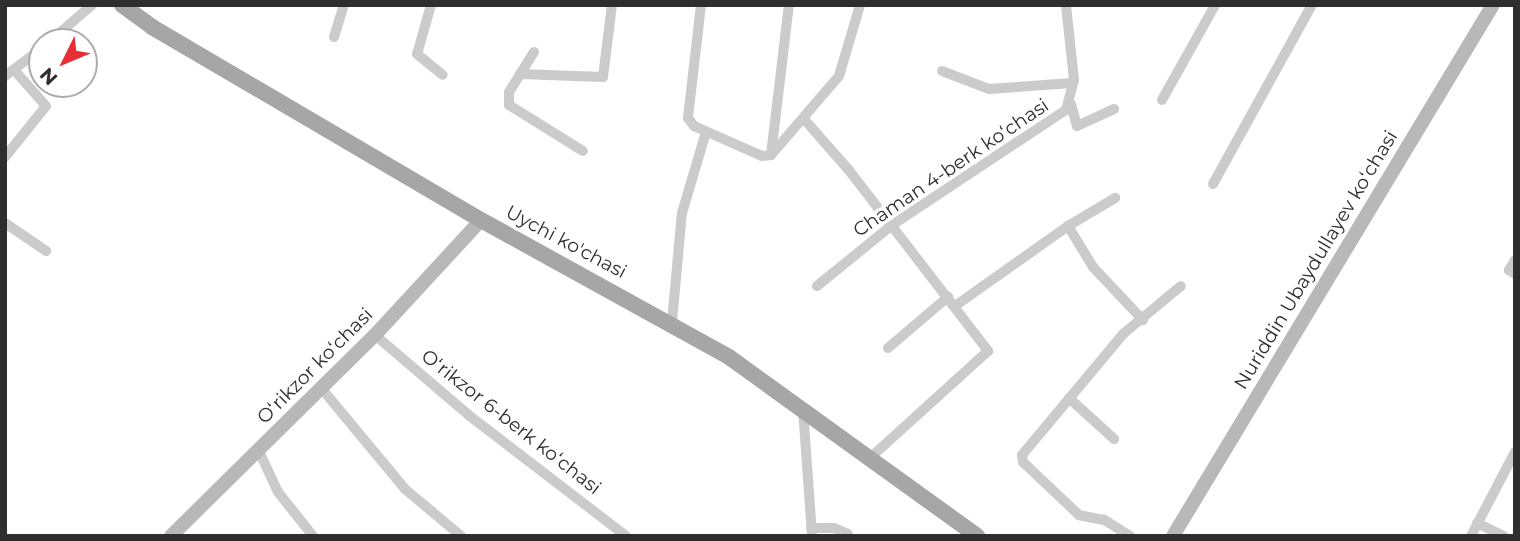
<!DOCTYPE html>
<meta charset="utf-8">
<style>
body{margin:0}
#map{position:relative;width:1520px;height:541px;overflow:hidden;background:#fff;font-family:Montserrat,sans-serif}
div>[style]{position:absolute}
.minor>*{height:10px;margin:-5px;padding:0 5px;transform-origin:5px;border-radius:5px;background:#cbcbcb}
.secondary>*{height:14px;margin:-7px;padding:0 7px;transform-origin:7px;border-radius:7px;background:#b8b8b8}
.primary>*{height:16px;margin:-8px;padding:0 8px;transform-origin:8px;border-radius:8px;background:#a6a6a6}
span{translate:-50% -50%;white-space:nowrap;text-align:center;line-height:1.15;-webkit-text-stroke:7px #fff;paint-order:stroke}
.street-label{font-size:19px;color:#2e2e2e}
.frame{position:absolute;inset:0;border:7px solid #2e2e2e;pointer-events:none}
.north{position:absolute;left:28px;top:28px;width:70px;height:70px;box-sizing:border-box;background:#fff;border:2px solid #ababab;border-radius:50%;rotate:227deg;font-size:19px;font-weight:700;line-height:28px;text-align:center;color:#2e2e2e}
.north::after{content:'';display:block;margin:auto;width:24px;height:32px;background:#e72e36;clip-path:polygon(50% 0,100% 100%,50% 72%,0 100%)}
</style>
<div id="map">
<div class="minor">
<i style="left:431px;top:5px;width:51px;rotate:105.9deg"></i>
<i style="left:417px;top:54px;width:33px;rotate:39deg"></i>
<i style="left:701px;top:5px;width:114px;rotate:96.6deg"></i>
<i style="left:688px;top:118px;width:10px;rotate:53deg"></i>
<i style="left:694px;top:126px;width:74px;rotate:23.8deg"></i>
<i style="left:762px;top:156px;width:9px;rotate:-6deg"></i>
<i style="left:771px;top:155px;width:151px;rotate:-83.2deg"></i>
<i style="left:334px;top:37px;width:34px;rotate:-73deg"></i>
<i style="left:49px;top:42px;width:57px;rotate:-40.7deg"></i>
<i style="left:534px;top:52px;width:47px;rotate:122deg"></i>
<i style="left:509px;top:92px;width:13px;rotate:90deg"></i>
<i style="left:509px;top:105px;width:87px;rotate:31.9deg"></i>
<i style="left:942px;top:71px;width:50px;rotate:21deg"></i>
<i style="left:989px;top:89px;width:84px;rotate:-4.1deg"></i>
<i style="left:520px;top:74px;width:83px;rotate:2.1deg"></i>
<i style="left:603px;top:77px;width:73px;rotate:-82.9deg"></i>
<i style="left:5px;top:76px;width:46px;rotate:-37.1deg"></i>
<i style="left:1162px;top:100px;width:109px;rotate:-60.8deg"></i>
<i style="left:1071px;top:104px;width:23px;rotate:75deg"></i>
<i style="left:1077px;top:126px;width:41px;rotate:-24.7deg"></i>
<i style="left:804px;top:119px;width:67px;rotate:48.7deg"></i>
<i style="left:848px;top:169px;width:230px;rotate:52.4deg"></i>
<i style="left:988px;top:351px;width:161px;rotate:137.8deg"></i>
<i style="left:771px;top:155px;width:104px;rotate:-49.3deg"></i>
<i style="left:839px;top:76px;width:74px;rotate:-73.5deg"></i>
<i style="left:5px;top:157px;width:65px;rotate:-51.2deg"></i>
<i style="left:46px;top:106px;width:47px;rotate:-131.5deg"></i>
<i style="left:1213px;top:184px;width:205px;rotate:-61.1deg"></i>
<i style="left:5px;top:223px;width:50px;rotate:34.3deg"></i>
<i style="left:1068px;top:226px;width:55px;rotate:-30.8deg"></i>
<i style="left:1515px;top:260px;width:12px;rotate:121deg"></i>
<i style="left:1509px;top:270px;width:7px;rotate:34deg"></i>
<i style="left:817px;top:286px;width:97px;rotate:-39.1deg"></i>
<i style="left:892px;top:225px;width:209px;rotate:-33.5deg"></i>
<i style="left:1066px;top:110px;width:31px;rotate:-75deg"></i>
<i style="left:1074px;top:80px;width:75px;rotate:-96.1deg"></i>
<i style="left:955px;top:306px;width:138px;rotate:-35.3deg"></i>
<i style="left:1068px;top:226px;width:48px;rotate:58.6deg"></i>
<i style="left:1093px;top:267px;width:73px;rotate:46.7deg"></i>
<i style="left:672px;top:322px;width:109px;rotate:-84.8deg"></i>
<i style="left:682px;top:213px;width:84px;rotate:-73.5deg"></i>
<i style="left:375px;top:335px;width:126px;rotate:40.5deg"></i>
<i style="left:471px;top:417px;width:195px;rotate:37.5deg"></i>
<i style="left:888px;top:348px;width:79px;rotate:-40.4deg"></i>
<i style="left:322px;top:389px;width:130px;rotate:50.3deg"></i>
<i style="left:405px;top:489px;width:73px;rotate:40deg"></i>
<i style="left:1069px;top:398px;width:61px;rotate:42.3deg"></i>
<i style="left:803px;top:409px;width:127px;rotate:85.9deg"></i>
<i style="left:258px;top:449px;width:47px;rotate:65.1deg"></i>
<i style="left:278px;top:492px;width:56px;rotate:51.5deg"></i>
<i style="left:1477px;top:523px;width:30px;rotate:26deg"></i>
<i style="left:811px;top:528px;width:23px"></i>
<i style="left:834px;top:528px;width:15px;rotate:23deg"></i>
<i style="left:1130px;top:536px;width:31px;rotate:-148deg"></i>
<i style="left:1104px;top:520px;width:25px;rotate:-169deg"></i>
<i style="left:1079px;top:515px;width:77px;rotate:-136.6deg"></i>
<i style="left:1023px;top:462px;width:7px;rotate:-98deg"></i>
<i style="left:1022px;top:455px;width:158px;rotate:-50.1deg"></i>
<i style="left:1123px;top:334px;width:75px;rotate:-39.6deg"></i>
<i style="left:1471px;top:536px;width:95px;rotate:-62.4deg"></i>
</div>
<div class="secondary">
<i style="left:171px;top:536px;width:286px;rotate:-44.6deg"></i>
<i style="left:375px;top:335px;width:156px;rotate:-47.3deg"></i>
<i style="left:1173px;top:536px;width:620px;rotate:-58.93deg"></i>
</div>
<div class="primary">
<i style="left:122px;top:5px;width:37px;rotate:36deg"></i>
<i style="left:152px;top:27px;width:381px;rotate:30.4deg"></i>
<i style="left:481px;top:220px;width:283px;rotate:28.9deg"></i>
<i style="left:729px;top:357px;width:306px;rotate:35.8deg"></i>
</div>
<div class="street-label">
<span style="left:951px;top:168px;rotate:-34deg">Chaman 4-berk koʻchasi</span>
<span style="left:566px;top:242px;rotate:28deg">Uychi ko'chasi</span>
<span style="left:1316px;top:260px;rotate:-59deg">Nuriddin Ubaydullayev koʻchasi</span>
<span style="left:315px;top:366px;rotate:-45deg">Oʻrikzor koʻchasi</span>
<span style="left:511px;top:422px;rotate:38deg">Oʻrikzor 6-berk koʻchasi</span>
</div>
<div class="frame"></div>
<div class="north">N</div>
</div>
